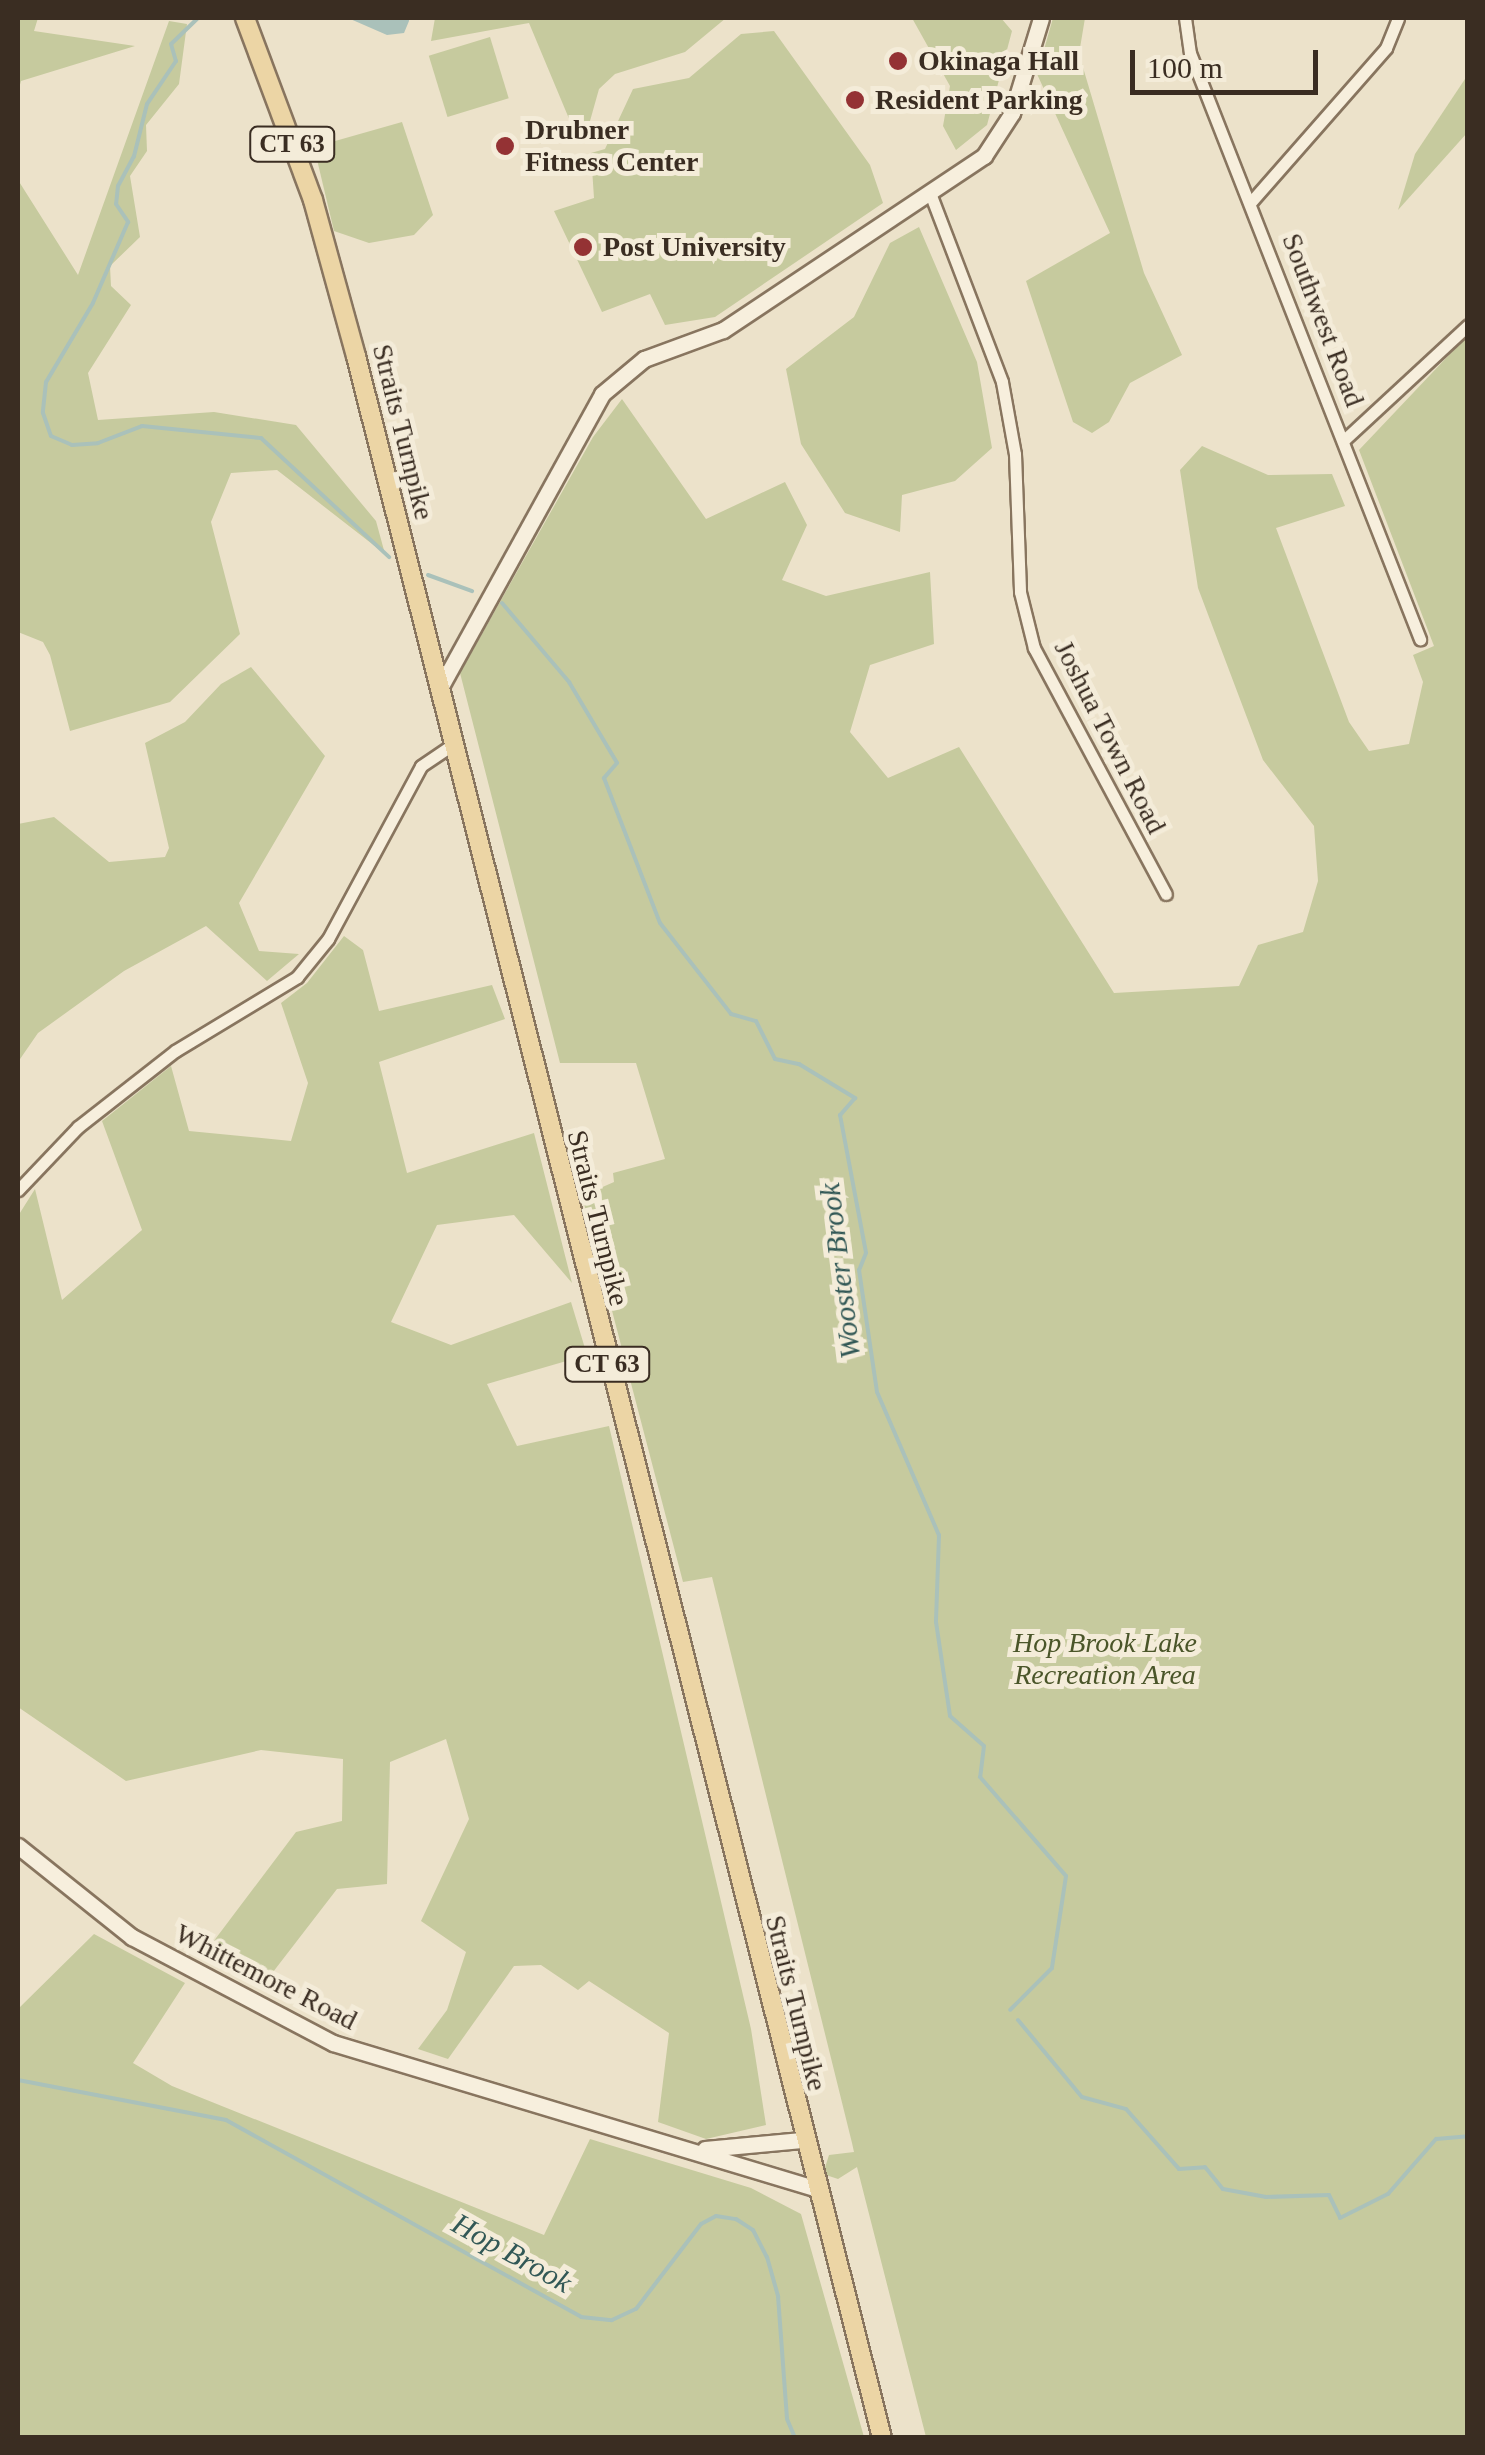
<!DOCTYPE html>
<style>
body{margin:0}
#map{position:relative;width:1485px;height:2455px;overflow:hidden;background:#ece2ca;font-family:Georgia,serif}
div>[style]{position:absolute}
.green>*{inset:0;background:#c6ca9e;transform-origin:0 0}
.water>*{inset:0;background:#aac1ba}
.stream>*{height:4px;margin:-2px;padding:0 2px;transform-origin:2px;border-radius:2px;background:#aac1ba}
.roads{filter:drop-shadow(2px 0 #88755f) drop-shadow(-2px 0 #88755f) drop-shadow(0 2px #88755f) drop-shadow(0 -2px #88755f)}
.street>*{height:11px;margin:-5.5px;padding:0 5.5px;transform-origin:5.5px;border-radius:5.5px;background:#f7efdd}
.secondary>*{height:15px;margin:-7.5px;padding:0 7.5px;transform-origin:7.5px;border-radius:7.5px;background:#f7efdd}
.primary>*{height:18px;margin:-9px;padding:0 9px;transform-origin:9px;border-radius:9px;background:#ecd5a5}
.dots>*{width:28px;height:28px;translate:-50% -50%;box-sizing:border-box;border:5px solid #f4ecd9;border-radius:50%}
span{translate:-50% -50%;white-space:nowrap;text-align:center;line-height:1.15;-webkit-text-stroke:10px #f4ecd9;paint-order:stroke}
.shield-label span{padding:2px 8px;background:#f4ecd9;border:2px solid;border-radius:8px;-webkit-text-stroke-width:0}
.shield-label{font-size:25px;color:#3a2d22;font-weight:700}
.poi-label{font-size:28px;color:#3a2d22;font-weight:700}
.left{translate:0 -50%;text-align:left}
.street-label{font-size:28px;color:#3a2d22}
.park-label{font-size:28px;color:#4a5529;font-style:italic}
.water-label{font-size:30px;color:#325856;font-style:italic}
.frame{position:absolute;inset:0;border:20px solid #3a2d22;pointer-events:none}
.scale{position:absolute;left:1130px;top:50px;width:188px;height:45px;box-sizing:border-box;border:5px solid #3a2d22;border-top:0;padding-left:12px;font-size:30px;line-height:35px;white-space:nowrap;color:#3a2d22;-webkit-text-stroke:8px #f4ecd9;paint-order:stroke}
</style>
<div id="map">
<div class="green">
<i style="clip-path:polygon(18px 18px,38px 18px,34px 31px,135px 46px,21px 81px,18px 92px)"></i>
<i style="clip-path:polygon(435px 18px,726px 18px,685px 52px,615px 74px,599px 89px,590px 121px,575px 133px,529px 23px,431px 41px)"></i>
<i style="clip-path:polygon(912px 18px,1001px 18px,1012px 31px,987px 125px,956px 150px,943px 126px,950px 86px)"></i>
<i style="clip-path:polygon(1053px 18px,1085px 18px,1079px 54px,1144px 273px,1182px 355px,1130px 383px,1109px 422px,1092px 433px,1073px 422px,1026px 281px,1110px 233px,1037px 74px)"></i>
<i style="clip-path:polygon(169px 21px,187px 24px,179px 84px,146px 125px,147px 151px,130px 176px,140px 237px,110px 266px,111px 286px,131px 305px,88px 373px,98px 420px,214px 412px,296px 425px,376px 521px,385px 554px,277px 470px,231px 473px,211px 522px,240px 634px,170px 702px,70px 731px,50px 655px,43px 642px,18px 632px,18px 180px,78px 275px)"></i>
<i style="clip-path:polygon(774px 31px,870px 165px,883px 203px,715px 317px,665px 325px,650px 294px,602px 312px,554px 211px,594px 198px,591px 153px,605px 149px,633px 89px,689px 78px,741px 34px)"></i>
<i style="left:490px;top:37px;width:64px;height:64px;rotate:73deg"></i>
<i style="clip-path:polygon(1467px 76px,1467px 133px,1398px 210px,1415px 154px)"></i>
<i style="clip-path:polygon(402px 122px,433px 215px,414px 235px,369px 243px,334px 231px,314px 147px)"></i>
<i style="clip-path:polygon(919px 227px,977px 362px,992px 448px,955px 481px,902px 495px,900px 532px,845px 513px,801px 444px,786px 369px,854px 317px,890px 243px)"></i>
<i style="clip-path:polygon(1467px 336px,1467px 2437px,926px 2437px,857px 2167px,838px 2179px,823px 2174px,829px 2155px,854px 2152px,852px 2143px,712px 1577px,683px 1582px,582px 1196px,614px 1182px,613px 1173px,665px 1159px,636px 1063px,560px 1063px,460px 673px,593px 437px,622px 399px,706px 519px,785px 482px,807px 525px,782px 580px,826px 596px,930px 572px,934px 644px,870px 665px,850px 732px,888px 778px,959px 747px,1114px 993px,1239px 986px,1258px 945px,1303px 932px,1318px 881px,1314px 826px,1263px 760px,1198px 588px,1180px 470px,1202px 446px,1268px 475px,1332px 474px,1345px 506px,1276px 528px,1349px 722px,1369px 751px,1409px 744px,1423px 682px,1413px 655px,1434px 646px,1359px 450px)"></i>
<i style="clip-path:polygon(251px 667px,325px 756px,239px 903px,259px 951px,299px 954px,267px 981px,206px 926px,124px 971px,38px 1033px,18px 1062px,18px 824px,54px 817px,109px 862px,165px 857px,169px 848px,145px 743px,185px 722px,221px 684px)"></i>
<i style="clip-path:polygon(344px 936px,363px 950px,379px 1011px,492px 985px,505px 1019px,379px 1062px,407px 1173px,534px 1133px,572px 1283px,514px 1215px,437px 1225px,391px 1322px,451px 1345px,571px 1302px,587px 1355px,487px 1384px,517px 1446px,609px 1426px,751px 2029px,766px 2125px,706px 2139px,658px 2122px,669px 2033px,589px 1981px,578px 1990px,541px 1965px,514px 1966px,448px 2059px,418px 2049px,447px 2010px,466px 1952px,421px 1921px,469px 1819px,446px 1739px,390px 1762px,387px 1884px,337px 1889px,263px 1985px,207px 1950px,296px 1832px,342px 1821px,343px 1759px,261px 1750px,126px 1781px,18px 1707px,18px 1216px,35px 1189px,62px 1300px,142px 1230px,102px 1121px,171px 1066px,189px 1131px,291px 1141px,308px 1083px,281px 1003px,307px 983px)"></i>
<i style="clip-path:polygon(94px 1934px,185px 1983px,133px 2063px,172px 2086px,544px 2235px,590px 2139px,751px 2188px,801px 2214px,864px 2437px,18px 2437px,18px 2009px)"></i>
</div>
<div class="water">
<i style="clip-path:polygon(348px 18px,409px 18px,409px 21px,404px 33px,387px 35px)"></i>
</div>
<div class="stream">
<i style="left:198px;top:18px;width:37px;rotate:136deg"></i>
<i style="left:171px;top:44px;width:18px;rotate:74deg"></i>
<i style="left:176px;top:61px;width:52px;rotate:124deg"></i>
<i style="left:147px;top:104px;width:54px;rotate:104deg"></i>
<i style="left:134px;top:156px;width:34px;rotate:118deg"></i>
<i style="left:118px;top:186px;width:18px;rotate:96deg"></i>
<i style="left:116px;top:204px;width:22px;rotate:56deg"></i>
<i style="left:128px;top:222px;width:88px;rotate:113.4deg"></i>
<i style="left:93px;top:303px;width:92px;rotate:120.7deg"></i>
<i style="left:46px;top:382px;width:31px;rotate:96deg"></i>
<i style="left:43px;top:413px;width:24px;rotate:71deg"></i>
<i style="left:51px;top:436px;width:23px;rotate:23deg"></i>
<i style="left:72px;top:445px;width:26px;rotate:-4deg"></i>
<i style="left:98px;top:443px;width:47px;rotate:-21.1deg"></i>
<i style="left:142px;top:426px;width:120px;rotate:5.8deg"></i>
<i style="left:261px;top:438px;width:175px;rotate:42.9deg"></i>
<i style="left:428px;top:575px;width:47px;rotate:20deg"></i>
<i style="left:502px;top:603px;width:104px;rotate:49.7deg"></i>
<i style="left:569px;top:682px;width:94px;rotate:59.3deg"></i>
<i style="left:617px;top:763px;width:20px;rotate:131deg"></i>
<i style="left:604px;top:778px;width:155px;rotate:68.9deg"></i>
<i style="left:660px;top:923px;width:115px;rotate:52deg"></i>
<i style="left:731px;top:1014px;width:26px;rotate:16deg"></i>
<i style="left:756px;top:1021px;width:42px;rotate:63.4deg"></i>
<i style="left:775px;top:1059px;width:25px;rotate:12deg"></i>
<i style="left:799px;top:1064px;width:66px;rotate:31.3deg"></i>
<i style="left:855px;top:1098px;width:23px;rotate:131deg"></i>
<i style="left:840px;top:1115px;width:140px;rotate:79.3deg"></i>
<i style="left:866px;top:1253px;width:18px;rotate:112deg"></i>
<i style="left:859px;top:1270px;width:123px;rotate:81.6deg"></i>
<i style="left:877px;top:1392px;width:156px;rotate:66.6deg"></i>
<i style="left:939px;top:1535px;width:87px;rotate:92deg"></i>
<i style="left:936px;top:1622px;width:95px;rotate:81.5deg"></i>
<i style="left:950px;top:1716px;width:45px;rotate:41.4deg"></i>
<i style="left:984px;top:1746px;width:31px;rotate:97deg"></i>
<i style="left:980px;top:1777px;width:131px;rotate:49deg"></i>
<i style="left:1066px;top:1876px;width:93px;rotate:98.7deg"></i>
<i style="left:1052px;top:1968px;width:59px;rotate:135deg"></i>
<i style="left:1018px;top:2020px;width:100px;rotate:50.3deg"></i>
<i style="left:1082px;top:2097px;width:46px;rotate:15.3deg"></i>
<i style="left:1126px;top:2109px;width:80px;rotate:48.5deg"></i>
<i style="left:1179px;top:2169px;width:26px;rotate:-4deg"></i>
<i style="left:1205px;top:2167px;width:28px;rotate:51deg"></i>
<i style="left:1223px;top:2189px;width:44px;rotate:10.5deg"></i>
<i style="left:1266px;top:2197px;width:63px;rotate:-1.8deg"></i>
<i style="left:1329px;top:2195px;width:25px;rotate:64deg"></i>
<i style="left:1340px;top:2218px;width:54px;rotate:-26.6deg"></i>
<i style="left:1388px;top:2194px;width:73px;rotate:-48.9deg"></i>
<i style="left:1436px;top:2139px;width:32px;rotate:-5deg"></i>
<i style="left:18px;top:2080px;width:212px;rotate:10.9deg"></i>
<i style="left:226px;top:2120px;width:406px;rotate:29deg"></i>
<i style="left:581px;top:2317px;width:31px;rotate:6deg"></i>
<i style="left:612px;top:2320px;width:26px;rotate:-25deg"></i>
<i style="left:636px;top:2309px;width:107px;rotate:-52.6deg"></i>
<i style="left:701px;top:2224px;width:17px;rotate:-28deg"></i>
<i style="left:716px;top:2216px;width:20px;rotate:9deg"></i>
<i style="left:736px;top:2219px;width:20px;rotate:33deg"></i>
<i style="left:753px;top:2230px;width:30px;rotate:63deg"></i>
<i style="left:767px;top:2257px;width:41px;rotate:74.2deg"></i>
<i style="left:778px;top:2296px;width:123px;rotate:85.8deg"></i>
<i style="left:787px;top:2419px;width:21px;rotate:67deg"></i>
</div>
<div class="roads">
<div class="street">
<i style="left:1185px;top:18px;width:35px;rotate:82deg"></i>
<i style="left:1190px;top:53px;width:630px;rotate:68.57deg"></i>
<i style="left:930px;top:193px;width:202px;rotate:69.1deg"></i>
<i style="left:1002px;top:382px;width:73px;rotate:79.8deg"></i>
<i style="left:1015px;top:454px;width:138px;rotate:87.9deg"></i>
<i style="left:1020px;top:592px;width:58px;rotate:76deg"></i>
<i style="left:1034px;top:648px;width:279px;rotate:61.8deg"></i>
<i style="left:1250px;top:203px;width:206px;rotate:-48.7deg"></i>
<i style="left:1386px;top:48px;width:32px;rotate:-68deg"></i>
<i style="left:1344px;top:440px;width:169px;rotate:-42.8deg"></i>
<i style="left:18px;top:1190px;width:87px;rotate:-46.4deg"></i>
<i style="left:78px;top:1127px;width:123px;rotate:-38.1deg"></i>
<i style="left:175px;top:1051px;width:143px;rotate:-31.2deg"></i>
<i style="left:297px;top:977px;width:49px;rotate:-50.8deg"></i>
<i style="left:328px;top:939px;width:196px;rotate:-61.7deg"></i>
<i style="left:421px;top:766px;width:36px;rotate:-34deg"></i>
</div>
<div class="secondary">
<i style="left:441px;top:686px;width:333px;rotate:-61.1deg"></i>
<i style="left:602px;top:394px;width:55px;rotate:-39.8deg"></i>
<i style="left:644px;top:359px;width:84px;rotate:-20.2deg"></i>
<i style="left:723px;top:330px;width:314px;rotate:-33.7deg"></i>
<i style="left:984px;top:156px;width:51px;rotate:-56.9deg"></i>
<i style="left:1012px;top:113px;width:99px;rotate:-73deg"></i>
<i style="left:18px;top:1846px;width:146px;rotate:38.6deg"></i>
<i style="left:132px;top:1937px;width:227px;rotate:27.8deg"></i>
<i style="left:333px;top:2043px;width:502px;rotate:16.78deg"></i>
<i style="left:705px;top:2149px;width:97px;rotate:-5.3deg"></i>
</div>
<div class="primary">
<i style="left:245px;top:18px;width:194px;rotate:69.5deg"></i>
<i style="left:313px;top:200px;width:162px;rotate:74.6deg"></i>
<i style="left:356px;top:356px;width:2147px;rotate:75.82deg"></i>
</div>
</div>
<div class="dots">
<i style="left:898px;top:61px;background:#943234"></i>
<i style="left:855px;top:100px;background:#943234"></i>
<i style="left:505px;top:146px;background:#943234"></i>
<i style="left:583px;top:247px;background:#943234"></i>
</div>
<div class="shield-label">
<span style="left:292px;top:144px">CT 63</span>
<span style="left:607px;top:1364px">CT 63</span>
</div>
<div class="poi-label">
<span class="left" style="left:918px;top:61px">Okinaga Hall</span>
<span class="left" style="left:875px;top:100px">Resident Parking</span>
<span class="left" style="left:525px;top:146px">Drubner<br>Fitness Center</span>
<span class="left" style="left:603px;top:247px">Post University</span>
</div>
<div class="street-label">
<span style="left:1323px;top:320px;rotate:69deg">Southwest Road</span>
<span style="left:403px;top:432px;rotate:76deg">Straits Turnpike</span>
<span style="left:1110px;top:737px;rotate:63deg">Joshua Town Road</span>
<span style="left:598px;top:1218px;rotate:76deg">Straits Turnpike</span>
<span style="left:266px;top:1977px;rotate:27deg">Whittemore Road</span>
<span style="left:796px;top:2003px;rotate:76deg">Straits Turnpike</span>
</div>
<div class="park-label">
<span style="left:1105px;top:1659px">Hop Brook Lake<br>Recreation Area</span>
</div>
<div class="water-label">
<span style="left:840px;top:1271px;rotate:-97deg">Wooster Brook</span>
<span style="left:512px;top:2253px;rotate:29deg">Hop Brook</span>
</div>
<div class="frame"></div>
<div class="scale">100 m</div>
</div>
